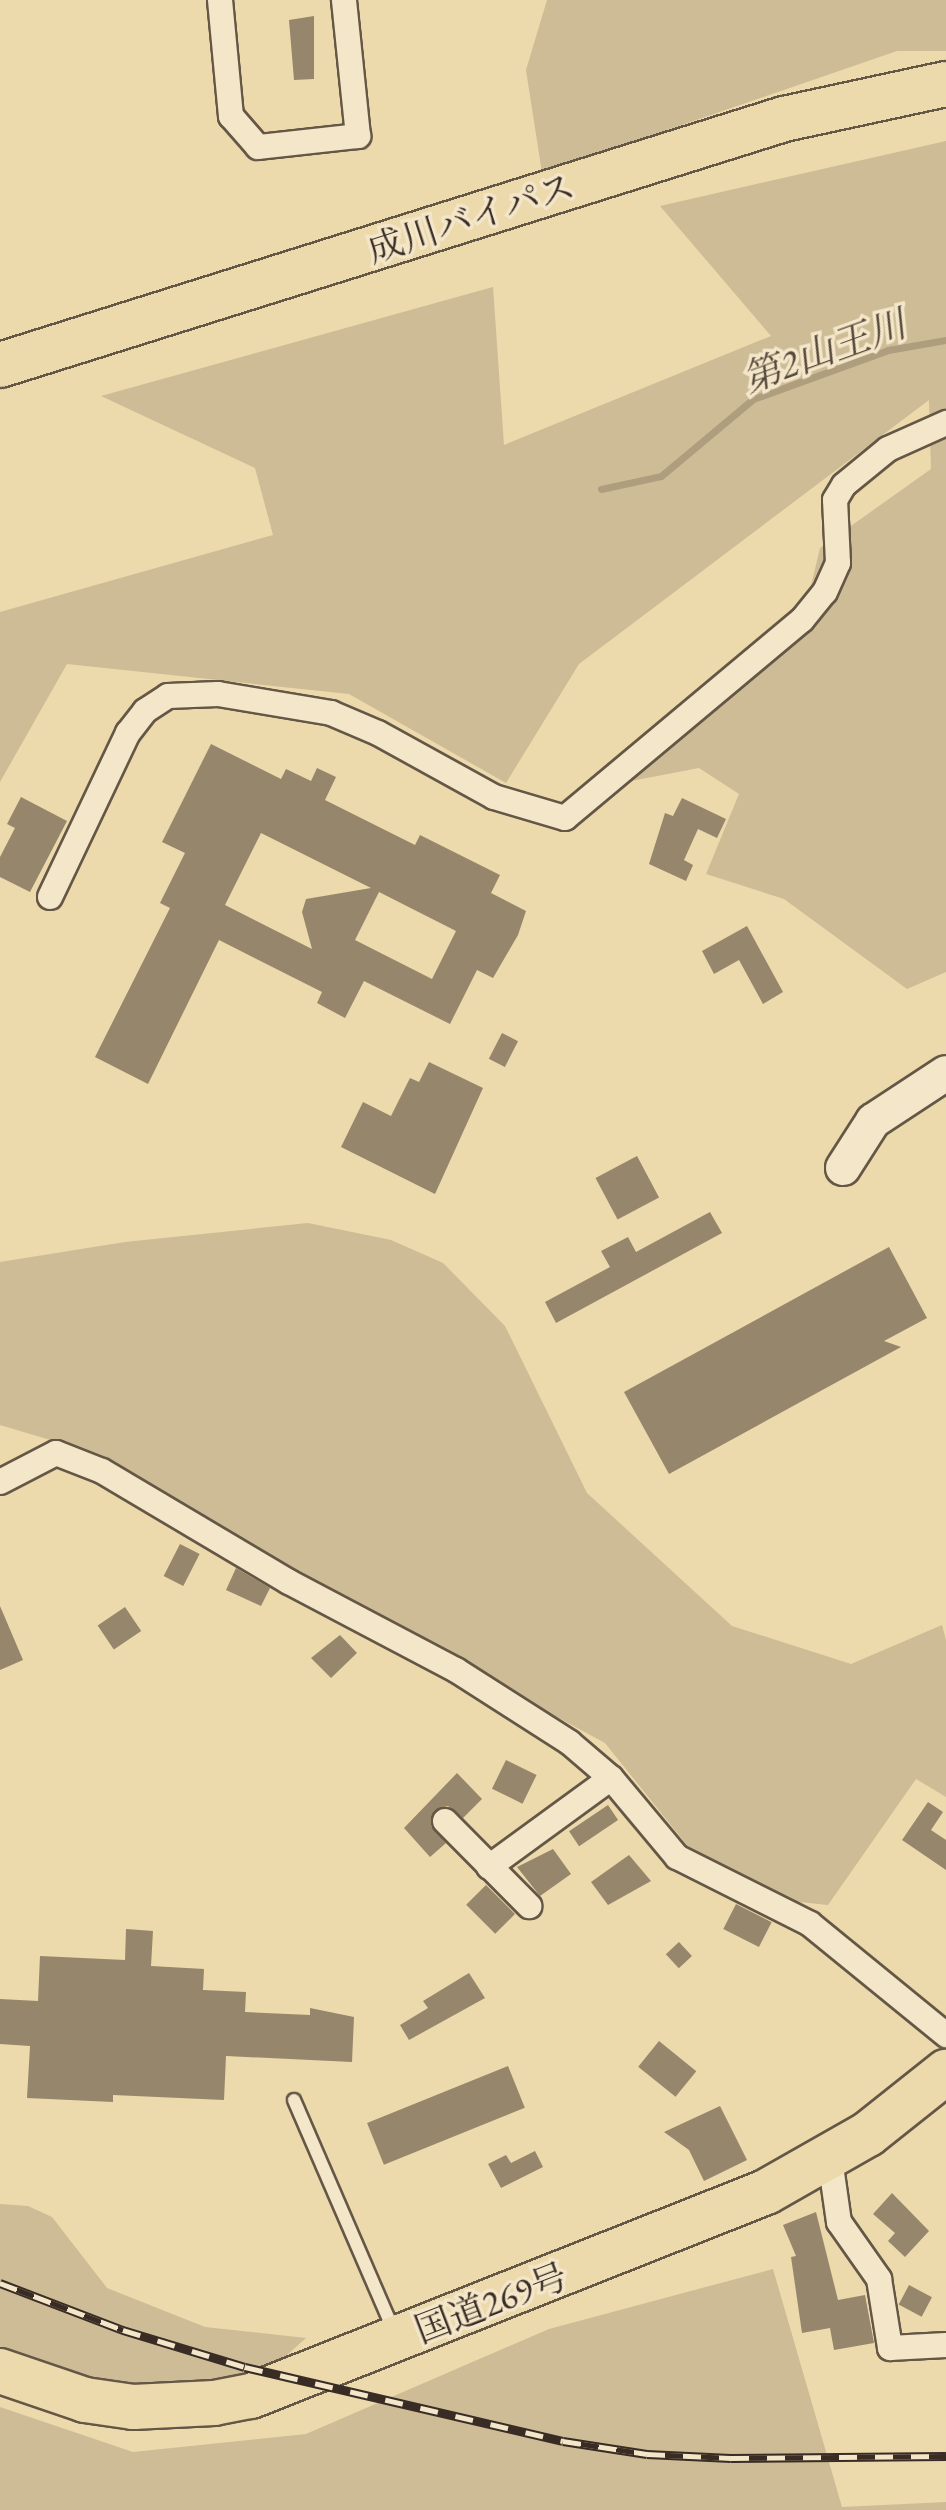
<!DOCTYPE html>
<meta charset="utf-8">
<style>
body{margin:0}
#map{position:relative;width:946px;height:2510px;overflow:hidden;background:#ecd9ac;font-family:"EB Garamond","Noto Serif JP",serif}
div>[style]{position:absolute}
.green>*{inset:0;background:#cdbc95}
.stream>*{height:7px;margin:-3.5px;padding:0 3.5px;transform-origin:3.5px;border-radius:3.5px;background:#af9e7e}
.building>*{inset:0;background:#96866b;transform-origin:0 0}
.roads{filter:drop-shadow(2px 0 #655746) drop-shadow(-2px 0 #655746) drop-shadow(0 2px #655746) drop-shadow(0 -2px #655746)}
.lane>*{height:12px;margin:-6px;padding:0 6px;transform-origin:6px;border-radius:6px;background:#f3e6c9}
.street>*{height:24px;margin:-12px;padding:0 12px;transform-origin:12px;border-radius:12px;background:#f3e6c9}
.secondary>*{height:34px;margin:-17px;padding:0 17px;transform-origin:17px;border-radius:17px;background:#f3e6c9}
.highway>*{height:44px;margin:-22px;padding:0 22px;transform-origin:22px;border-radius:22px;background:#ecd9ac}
.rail>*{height:9px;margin-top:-4.5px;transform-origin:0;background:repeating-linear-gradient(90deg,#f3e6c9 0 18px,#382c24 0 36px);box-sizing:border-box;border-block:2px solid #382c24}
span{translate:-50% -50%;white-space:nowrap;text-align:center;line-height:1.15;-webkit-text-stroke:7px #f3e6c9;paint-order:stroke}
.street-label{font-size:36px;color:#382c24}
.water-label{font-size:38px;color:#56483a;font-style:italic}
</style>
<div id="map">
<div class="green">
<i style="clip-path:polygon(547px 0,946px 0,946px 51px,897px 51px,542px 173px,526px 70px)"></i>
<i style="clip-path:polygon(946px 141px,946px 972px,907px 989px,784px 899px,706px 874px,739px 794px,699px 768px,631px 781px,628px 763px,806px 607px,820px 548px,931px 469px,929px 400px,579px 664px,506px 783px,349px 694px,67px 664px,0 782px,0 612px,273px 535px,255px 468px,101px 396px,493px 287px,504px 445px,771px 336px,660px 206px)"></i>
<i style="clip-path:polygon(308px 1223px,391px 1240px,443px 1263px,505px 1326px,587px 1493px,732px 1626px,851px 1664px,942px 1625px,946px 1640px,946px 1797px,916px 1779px,828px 1905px,771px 1899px,698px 1859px,605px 1743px,350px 1605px,94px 1453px,0 1425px,0 1262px,125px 1242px)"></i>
<i style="clip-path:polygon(0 2204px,28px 2206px,52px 2217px,107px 2288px,205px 2327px,306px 2338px,277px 2364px,254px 2375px,197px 2390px,102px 2384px,0 2350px)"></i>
<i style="clip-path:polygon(773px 2269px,842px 2507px,946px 2502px,946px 2510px,0 2510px,0 2407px,133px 2452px,306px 2434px,549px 2329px)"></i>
</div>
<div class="stream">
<i style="left:601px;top:489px;width:61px;rotate:-12.2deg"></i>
<i style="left:661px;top:476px;width:120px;rotate:-39.9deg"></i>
<i style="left:753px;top:399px;width:144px;rotate:-19.9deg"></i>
<i style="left:888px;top:350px;width:59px;rotate:-9.8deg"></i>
</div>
<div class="building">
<i style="clip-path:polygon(314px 16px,314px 79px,294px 80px,289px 20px)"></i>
<i style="clip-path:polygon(evenodd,211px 744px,281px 779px,286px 769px,311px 781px,317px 768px,336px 777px,325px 800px,415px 845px,420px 835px,500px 875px,491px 893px,526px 911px,518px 935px,493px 978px,477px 970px,450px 1024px,364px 981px,345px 1018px,317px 1003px,322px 992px,219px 940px,148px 1084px,95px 1057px,170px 908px,160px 903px,185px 853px,162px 842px,211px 744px,261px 833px,371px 888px,306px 899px,302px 912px,312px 949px,225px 905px,261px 833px,211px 744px,379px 892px,456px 931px,432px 979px,355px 940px,379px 892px)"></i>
<i style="clip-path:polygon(21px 797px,67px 821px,30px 892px,0 877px,0 857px,15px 828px,7px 824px)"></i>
<i style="clip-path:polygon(682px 798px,726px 819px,717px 838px,698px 829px,684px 860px,693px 865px,686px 881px,649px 864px,665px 813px,673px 816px)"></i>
<i style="clip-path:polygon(747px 926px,783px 992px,763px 1004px,739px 960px,714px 974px,702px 951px)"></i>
<i style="left:502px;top:1033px;width:18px;height:29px;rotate:27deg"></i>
<i style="clip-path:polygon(429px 1062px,483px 1088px,435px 1194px,341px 1147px,363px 1102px,391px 1116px,410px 1078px,419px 1082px)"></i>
<i style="left:637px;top:1156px;width:47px;height:47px;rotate:62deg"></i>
<i style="clip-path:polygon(710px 1212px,722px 1233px,556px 1323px,545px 1302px,610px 1267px,601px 1251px,628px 1237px,636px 1252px)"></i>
<i style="clip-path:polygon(889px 1247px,927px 1318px,884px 1341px,901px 1347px,669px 1474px,624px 1392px)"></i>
<i style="left:180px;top:1544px;width:22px;height:36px;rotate:27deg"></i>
<i style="clip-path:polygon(236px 1568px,270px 1588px,261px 1606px,226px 1590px)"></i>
<i style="clip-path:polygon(0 1606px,23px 1660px,0 1670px)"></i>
<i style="left:125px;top:1607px;width:29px;height:33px;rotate:56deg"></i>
<i style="clip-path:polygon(340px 1635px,357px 1653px,331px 1678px,311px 1658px)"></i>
<i style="left:506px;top:1760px;width:34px;height:32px;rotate:26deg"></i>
<i style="clip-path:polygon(457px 1773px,482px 1799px,463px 1818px,448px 1806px,434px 1811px,431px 1826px,446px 1843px,430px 1857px,404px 1828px)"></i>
<i style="clip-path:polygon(928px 1802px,943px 1812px,931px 1830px,946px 1840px,946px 1870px,902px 1840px)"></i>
<i style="left:608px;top:1805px;width:18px;height:47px;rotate:56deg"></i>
<i style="clip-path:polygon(553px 1849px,571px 1874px,540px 1896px,517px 1867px)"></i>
<i style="clip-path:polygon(629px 1855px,651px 1881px,608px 1905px,591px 1882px)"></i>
<i style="left:486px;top:1885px;width:41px;height:28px;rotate:45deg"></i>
<i style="left:736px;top:1904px;width:40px;height:28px;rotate:27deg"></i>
<i style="clip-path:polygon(126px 1929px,153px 1931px,151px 1966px,204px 1969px,203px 1990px,246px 1992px,245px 2012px,310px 2015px,310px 2008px,354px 2017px,352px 2062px,226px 2056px,224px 2100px,113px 2095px,113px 2102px,27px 2098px,30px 2046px,0 2044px,0 1999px,38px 2001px,40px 1956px,125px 1960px)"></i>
<i style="left:679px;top:1942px;width:19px;height:18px;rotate:47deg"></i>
<i style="clip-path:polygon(469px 1973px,485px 1998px,409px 2040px,400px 2025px,428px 2008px,423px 2001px)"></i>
<i style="left:659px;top:2041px;width:48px;height:33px;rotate:39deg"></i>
<i style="left:508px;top:2066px;width:45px;height:152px;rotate:68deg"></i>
<i style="clip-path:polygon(720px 2106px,747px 2160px,704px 2181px,689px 2150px,664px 2132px)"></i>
<i style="clip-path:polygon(535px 2151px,543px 2167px,501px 2188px,488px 2164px,506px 2155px,511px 2163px)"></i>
<i style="clip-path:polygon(892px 2193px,929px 2231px,905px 2257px,888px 2241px,895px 2233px,873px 2214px)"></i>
<i style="clip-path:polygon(816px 2212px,838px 2300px,865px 2295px,874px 2343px,834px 2350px,830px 2328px,802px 2333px,791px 2257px,796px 2256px,783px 2225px)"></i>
<i style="left:909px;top:2285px;width:26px;height:22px;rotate:28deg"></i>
</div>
<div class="roads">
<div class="lane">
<i style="left:294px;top:2100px;width:252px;rotate:66.6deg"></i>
</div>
<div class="street">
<i style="left:220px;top:0;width:117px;rotate:84.6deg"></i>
<i style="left:231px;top:116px;width:41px;rotate:48.9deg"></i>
<i style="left:258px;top:147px;width:101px;rotate:-6.3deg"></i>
<i style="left:358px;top:136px;width:137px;rotate:-95.9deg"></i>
<i style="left:50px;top:897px;width:182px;rotate:-64.6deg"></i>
<i style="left:128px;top:733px;width:28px;rotate:-52deg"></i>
<i style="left:145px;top:711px;width:27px;rotate:-33deg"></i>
<i style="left:168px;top:696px;width:50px;rotate:-2.3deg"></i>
<i style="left:218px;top:694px;width:115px;rotate:9.5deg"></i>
<i style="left:331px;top:713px;width:51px;rotate:23.1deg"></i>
<i style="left:378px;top:733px;width:132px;rotate:28.9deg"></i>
<i style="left:494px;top:797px;width:74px;rotate:16.5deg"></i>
<i style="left:565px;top:818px;width:309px;rotate:-39.9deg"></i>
<i style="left:802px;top:620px;width:36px;rotate:-51deg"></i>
<i style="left:825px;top:592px;width:32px;rotate:-66deg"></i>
<i style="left:838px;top:563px;width:63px;rotate:-92.7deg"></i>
<i style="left:835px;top:500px;width:17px;rotate:-59deg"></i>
<i style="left:844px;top:485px;width:57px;rotate:-39.3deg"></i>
<i style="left:888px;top:449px;width:64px;rotate:-24.1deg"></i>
<i style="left:0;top:1482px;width:63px;rotate:-27.4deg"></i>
<i style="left:56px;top:1453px;width:49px;rotate:21.4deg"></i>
<i style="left:102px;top:1471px;width:217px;rotate:30.7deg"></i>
<i style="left:289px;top:1582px;width:189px;rotate:27.8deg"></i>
<i style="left:456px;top:1670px;width:135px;rotate:32.6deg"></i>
<i style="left:570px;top:1743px;width:54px;rotate:40.5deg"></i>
<i style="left:611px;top:1778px;width:103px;rotate:50.1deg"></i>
<i style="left:677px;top:1857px;width:149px;rotate:26.7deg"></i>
<i style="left:810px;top:1924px;width:176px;rotate:39.2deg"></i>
<i style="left:445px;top:1821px;width:120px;rotate:45.3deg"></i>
<i style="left:489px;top:1867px;width:151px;rotate:-36.1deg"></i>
<i style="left:830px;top:2159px;width:64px;rotate:81.9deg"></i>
<i style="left:839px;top:2222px;width:70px;rotate:54.9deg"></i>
<i style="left:879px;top:2279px;width:70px;rotate:80.9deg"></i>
<i style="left:890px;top:2348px;width:56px;rotate:-3.1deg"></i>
</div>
<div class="secondary">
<i style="left:843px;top:1168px;width:56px;rotate:-57.4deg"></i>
<i style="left:873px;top:1121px;width:87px;rotate:-33.3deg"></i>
</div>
<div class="highway">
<i style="left:0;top:365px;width:822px;rotate:-17.42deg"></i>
<i style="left:784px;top:119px;width:166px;rotate:-12.2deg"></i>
<i style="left:0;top:2371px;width:90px;rotate:18.8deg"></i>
<i style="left:85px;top:2400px;width:49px;rotate:8.3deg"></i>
<i style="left:133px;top:2407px;width:81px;rotate:-2.8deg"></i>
<i style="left:214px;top:2403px;width:38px;rotate:-11deg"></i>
<i style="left:251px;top:2396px;width:554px;rotate:-21.61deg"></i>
<i style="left:766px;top:2192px;width:117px;rotate:-29.6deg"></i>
<i style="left:868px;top:2134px;width:100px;rotate:-38.5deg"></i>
</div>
</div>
<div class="rail">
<i style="left:0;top:2283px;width:132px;rotate:20.9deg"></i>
<i style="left:123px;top:2330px;width:127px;rotate:16.9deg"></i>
<i style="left:245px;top:2367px;width:326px;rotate:13.1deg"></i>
<i style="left:563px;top:2441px;width:85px;rotate:8.8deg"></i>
<i style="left:647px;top:2454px;width:84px;rotate:2.7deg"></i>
<i style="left:731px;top:2458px;width:215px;rotate:-0.5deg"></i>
</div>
<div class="street-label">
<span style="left:471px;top:218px;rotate:-18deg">成川バイパス</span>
<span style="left:491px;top:2303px;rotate:-21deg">国道269号</span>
</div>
<div class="water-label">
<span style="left:824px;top:351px;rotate:-20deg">第2山王川</span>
</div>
</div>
